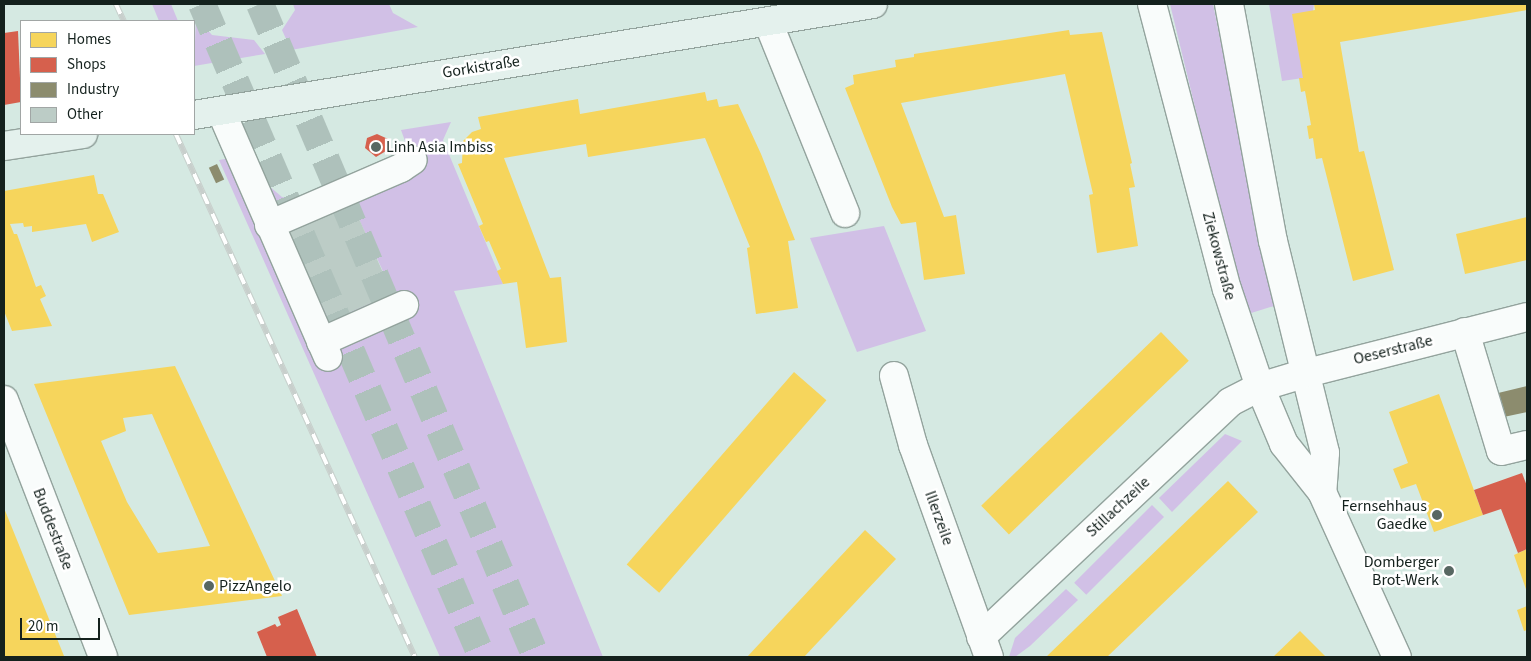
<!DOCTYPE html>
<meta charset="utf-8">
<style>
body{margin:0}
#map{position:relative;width:1531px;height:661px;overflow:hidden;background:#d5e9e2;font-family:"Source Sans 3",sans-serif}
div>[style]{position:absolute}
.green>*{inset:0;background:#d1c0e6;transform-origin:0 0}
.homes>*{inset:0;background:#f6d55c;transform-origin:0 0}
.shops>*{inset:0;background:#d6604d}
.industry>*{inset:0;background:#8c8c6e;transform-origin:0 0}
.building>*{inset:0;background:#bcccc6;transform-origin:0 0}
.highway-tunnel>*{height:28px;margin-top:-14px;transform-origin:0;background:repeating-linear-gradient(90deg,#aec1bb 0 28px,transparent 0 42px)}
.roads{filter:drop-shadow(1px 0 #93a39d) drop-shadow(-1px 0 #93a39d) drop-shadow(0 1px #93a39d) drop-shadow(0 -1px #93a39d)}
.minor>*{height:28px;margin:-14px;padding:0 14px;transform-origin:14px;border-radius:14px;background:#f9fcfb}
.major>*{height:28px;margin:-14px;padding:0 14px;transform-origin:14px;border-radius:14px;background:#e4f1ed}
.rail>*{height:5.5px;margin-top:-2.75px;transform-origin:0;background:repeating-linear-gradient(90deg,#fff 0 11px,#c8cfcc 0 22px);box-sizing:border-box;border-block:1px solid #c8cfcc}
.dots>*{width:14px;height:14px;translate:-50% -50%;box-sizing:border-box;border:2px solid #fff;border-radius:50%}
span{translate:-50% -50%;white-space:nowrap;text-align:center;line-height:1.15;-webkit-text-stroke:5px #fff;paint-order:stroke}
.street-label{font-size:16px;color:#14211d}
.poi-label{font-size:16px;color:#14211d}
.left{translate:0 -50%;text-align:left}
.right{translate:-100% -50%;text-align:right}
.frame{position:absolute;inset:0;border:5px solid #14211d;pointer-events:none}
.legend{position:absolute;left:20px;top:20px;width:175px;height:115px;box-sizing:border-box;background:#fff;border:1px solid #a1a6a5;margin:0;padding:6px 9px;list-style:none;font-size:15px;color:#14211d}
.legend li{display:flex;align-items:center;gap:10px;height:25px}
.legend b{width:25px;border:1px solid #a1a6a5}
.scale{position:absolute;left:20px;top:618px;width:80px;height:22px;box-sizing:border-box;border:2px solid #14211d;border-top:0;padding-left:6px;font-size:15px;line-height:18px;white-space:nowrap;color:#14211d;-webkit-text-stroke:4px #fff;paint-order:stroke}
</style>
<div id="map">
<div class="green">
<i style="clip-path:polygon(152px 4px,171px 4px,178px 21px,159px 21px)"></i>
<i style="clip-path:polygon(293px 4px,389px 4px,393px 13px,418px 27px,291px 50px,282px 30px,295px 10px)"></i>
<i style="clip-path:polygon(1170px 4px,1213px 4px,1274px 306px,1248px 314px,1228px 243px)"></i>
<i style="clip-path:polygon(1269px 4px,1314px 4px,1303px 78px,1282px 81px)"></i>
<i style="clip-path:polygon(196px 17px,212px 35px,254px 40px,265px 54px,194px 66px)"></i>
<i style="clip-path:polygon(evenodd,451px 122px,443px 140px,503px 284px,454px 291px,603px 657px,440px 657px,219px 160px,253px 154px,269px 186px,282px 197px,301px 199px,400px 153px,405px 141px,401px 130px,451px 122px,352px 204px,393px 293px,330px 320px,290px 231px,352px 204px)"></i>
<i style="clip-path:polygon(884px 226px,926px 331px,857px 352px,810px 238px)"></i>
<i style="clip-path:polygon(1225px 434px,1242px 441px,1172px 512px,1159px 498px)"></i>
<i style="left:1152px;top:505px;width:17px;height:110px;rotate:45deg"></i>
<i style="clip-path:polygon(1066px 589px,1078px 600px,1030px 646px,1015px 657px,1009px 657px,1015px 638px)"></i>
</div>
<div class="homes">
<i style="clip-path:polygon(1314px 4px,1527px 4px,1527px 10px,1340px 42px,1359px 152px,1364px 151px,1394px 270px,1353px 281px,1322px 158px,1316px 159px,1313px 138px,1309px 139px,1307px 126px,1311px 125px,1305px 91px,1301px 92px,1299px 78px,1303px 78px,1292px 14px,1315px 10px)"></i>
<i style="clip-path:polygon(1069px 30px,1070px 35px,1102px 32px,1132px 163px,1130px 164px,1135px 187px,1129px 188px,1138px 246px,1097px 253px,1089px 195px,1093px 194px,1065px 74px,901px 103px,944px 217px,956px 215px,965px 274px,924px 280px,916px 222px,901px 224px,892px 207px,845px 88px,854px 84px,853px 75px,896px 67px,895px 60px,914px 57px,914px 54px)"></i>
<i style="clip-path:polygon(705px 92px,707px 101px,717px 99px,719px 107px,738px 104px,761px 154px,795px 240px,788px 241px,798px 308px,756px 314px,747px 248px,750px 247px,705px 138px,588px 157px,586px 144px,504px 158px,550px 278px,561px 277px,567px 342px,526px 348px,517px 282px,503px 284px,497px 271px,501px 269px,489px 241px,486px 242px,479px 226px,483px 224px,458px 164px,462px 163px,463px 141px,472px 132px,481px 129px,478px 117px,578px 99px,580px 114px)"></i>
<i style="clip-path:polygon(94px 175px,98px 194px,103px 194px,119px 232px,92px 242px,86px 224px,32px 232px,32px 226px,24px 227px,23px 223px,10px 224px,14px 234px,17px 234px,36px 287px,41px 285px,46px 296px,40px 299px,52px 326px,12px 331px,4px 311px,4px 191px)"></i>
<i style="clip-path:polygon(1527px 217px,1527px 260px,1465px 274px,1456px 234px)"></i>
<i style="left:1161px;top:332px;width:40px;height:250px;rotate:46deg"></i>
<i style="clip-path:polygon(evenodd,175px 366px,282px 596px,129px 615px,34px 384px,175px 366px,152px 414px,210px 546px,158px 553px,127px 502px,101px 441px,126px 431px,123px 418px,152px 414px)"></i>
<i style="left:794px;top:372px;width:43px;height:255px;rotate:41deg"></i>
<i style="clip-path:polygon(1439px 394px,1483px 515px,1434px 532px,1416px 484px,1401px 489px,1393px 469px,1408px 463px,1389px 412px)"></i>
<i style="clip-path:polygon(1228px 481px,1258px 512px,1107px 657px,1046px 657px)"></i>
<i style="clip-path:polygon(4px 508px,64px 656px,4px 657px)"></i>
<i style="clip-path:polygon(865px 530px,896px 559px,804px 657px,747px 657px)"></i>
<i style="clip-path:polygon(1527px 549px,1527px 592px,1514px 555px)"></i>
<i style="clip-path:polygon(1527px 606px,1527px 630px,1524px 631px,1517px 610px)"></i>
<i style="clip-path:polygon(1300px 631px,1326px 657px,1273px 657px)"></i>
</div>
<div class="shops">
<i style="clip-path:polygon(18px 31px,21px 102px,4px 105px,4px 33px)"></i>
<i style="clip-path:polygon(377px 134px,388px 139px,386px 151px,376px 157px,365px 148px,367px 138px)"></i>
<i style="clip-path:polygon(1522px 473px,1527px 486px,1527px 549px,1518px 553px,1501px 509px,1483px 515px,1474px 490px)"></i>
<i style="clip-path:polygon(297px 609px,317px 657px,267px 657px,257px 632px,275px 624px,277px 627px,281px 625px,278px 617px)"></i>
</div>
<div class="industry">
<i style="left:217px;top:164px;width:17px;height:9px;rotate:65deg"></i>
<i style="clip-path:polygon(1527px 386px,1527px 412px,1499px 418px,1494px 394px)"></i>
</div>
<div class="building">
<i style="left:352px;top:203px;width:99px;height:69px;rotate:66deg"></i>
</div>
<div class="highway-tunnel">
<i style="left:202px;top:4px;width:710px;rotate:66.79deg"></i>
<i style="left:260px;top:4px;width:709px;rotate:67.09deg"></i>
</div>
<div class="roads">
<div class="minor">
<i style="left:1152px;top:4px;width:295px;rotate:75.3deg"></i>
<i style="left:1227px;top:289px;width:103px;rotate:71.4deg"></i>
<i style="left:1260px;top:387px;width:62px;rotate:67.2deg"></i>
<i style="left:1284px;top:444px;width:61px;rotate:51.6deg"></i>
<i style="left:1322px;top:492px;width:181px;rotate:65.6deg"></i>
<i style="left:1229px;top:4px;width:241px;rotate:79.5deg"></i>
<i style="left:1273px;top:241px;width:218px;rotate:76.2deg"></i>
<i style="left:1325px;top:453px;width:39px;rotate:94deg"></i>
<i style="left:768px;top:22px;width:206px;rotate:68deg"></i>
<i style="left:221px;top:111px;width:268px;rotate:66.5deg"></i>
<i style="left:269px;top:225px;width:144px;rotate:-23.4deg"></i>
<i style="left:401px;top:168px;width:14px;rotate:-34deg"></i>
<i style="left:1465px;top:332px;width:124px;rotate:73.2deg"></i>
<i style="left:1501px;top:451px;width:27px;rotate:-13deg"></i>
<i style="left:321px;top:342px;width:91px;rotate:-24deg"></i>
<i style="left:894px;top:376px;width:72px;rotate:74.6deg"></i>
<i style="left:913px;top:445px;width:225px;rotate:70.3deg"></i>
<i style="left:4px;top:400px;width:275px;rotate:68.9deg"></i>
<i style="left:981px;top:637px;width:342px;rotate:-43.3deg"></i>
<i style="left:1230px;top:402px;width:34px;rotate:-27deg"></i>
<i style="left:1260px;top:387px;width:45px;rotate:-16.8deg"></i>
<i style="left:1303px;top:374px;width:231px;rotate:-14.3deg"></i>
</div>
<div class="major">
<i style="left:194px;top:115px;width:688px;rotate:-9.28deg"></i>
<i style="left:4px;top:146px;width:80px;rotate:-8.6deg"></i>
</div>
</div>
<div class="rail">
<i style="left:116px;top:4px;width:19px;rotate:65deg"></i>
<i style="left:176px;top:134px;width:575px;rotate:65.44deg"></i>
</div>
<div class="dots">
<i style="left:376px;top:147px;background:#586762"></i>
<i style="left:1437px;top:515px;background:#586762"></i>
<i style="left:1449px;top:571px;background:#586762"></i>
<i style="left:209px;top:586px;background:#586762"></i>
</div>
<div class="street-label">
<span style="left:481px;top:67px;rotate:-9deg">Gorkistraße</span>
<span style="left:1219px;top:256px;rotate:75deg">Ziekowstraße</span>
<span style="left:1393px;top:350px;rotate:-14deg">Oeserstraße</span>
<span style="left:1118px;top:507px;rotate:-43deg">Stillachzeile</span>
<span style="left:939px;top:518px;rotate:70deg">Illerzeile</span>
<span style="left:53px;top:529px;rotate:69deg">Buddestraße</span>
</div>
<div class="poi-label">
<span class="left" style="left:386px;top:147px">Linh Asia Imbiss</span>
<span class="right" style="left:1427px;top:515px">Fernsehhaus<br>Gaedke</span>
<span class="right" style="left:1439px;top:571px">Domberger<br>Brot-Werk</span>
<span class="left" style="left:219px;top:586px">PizzAngelo</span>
</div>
<div class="frame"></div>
<ul class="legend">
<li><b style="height:14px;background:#f6d55c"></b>Homes</li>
<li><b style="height:14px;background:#d6604d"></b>Shops</li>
<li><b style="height:14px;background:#8c8c6e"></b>Industry</li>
<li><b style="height:14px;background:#bcccc6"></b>Other</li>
</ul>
<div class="scale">20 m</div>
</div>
